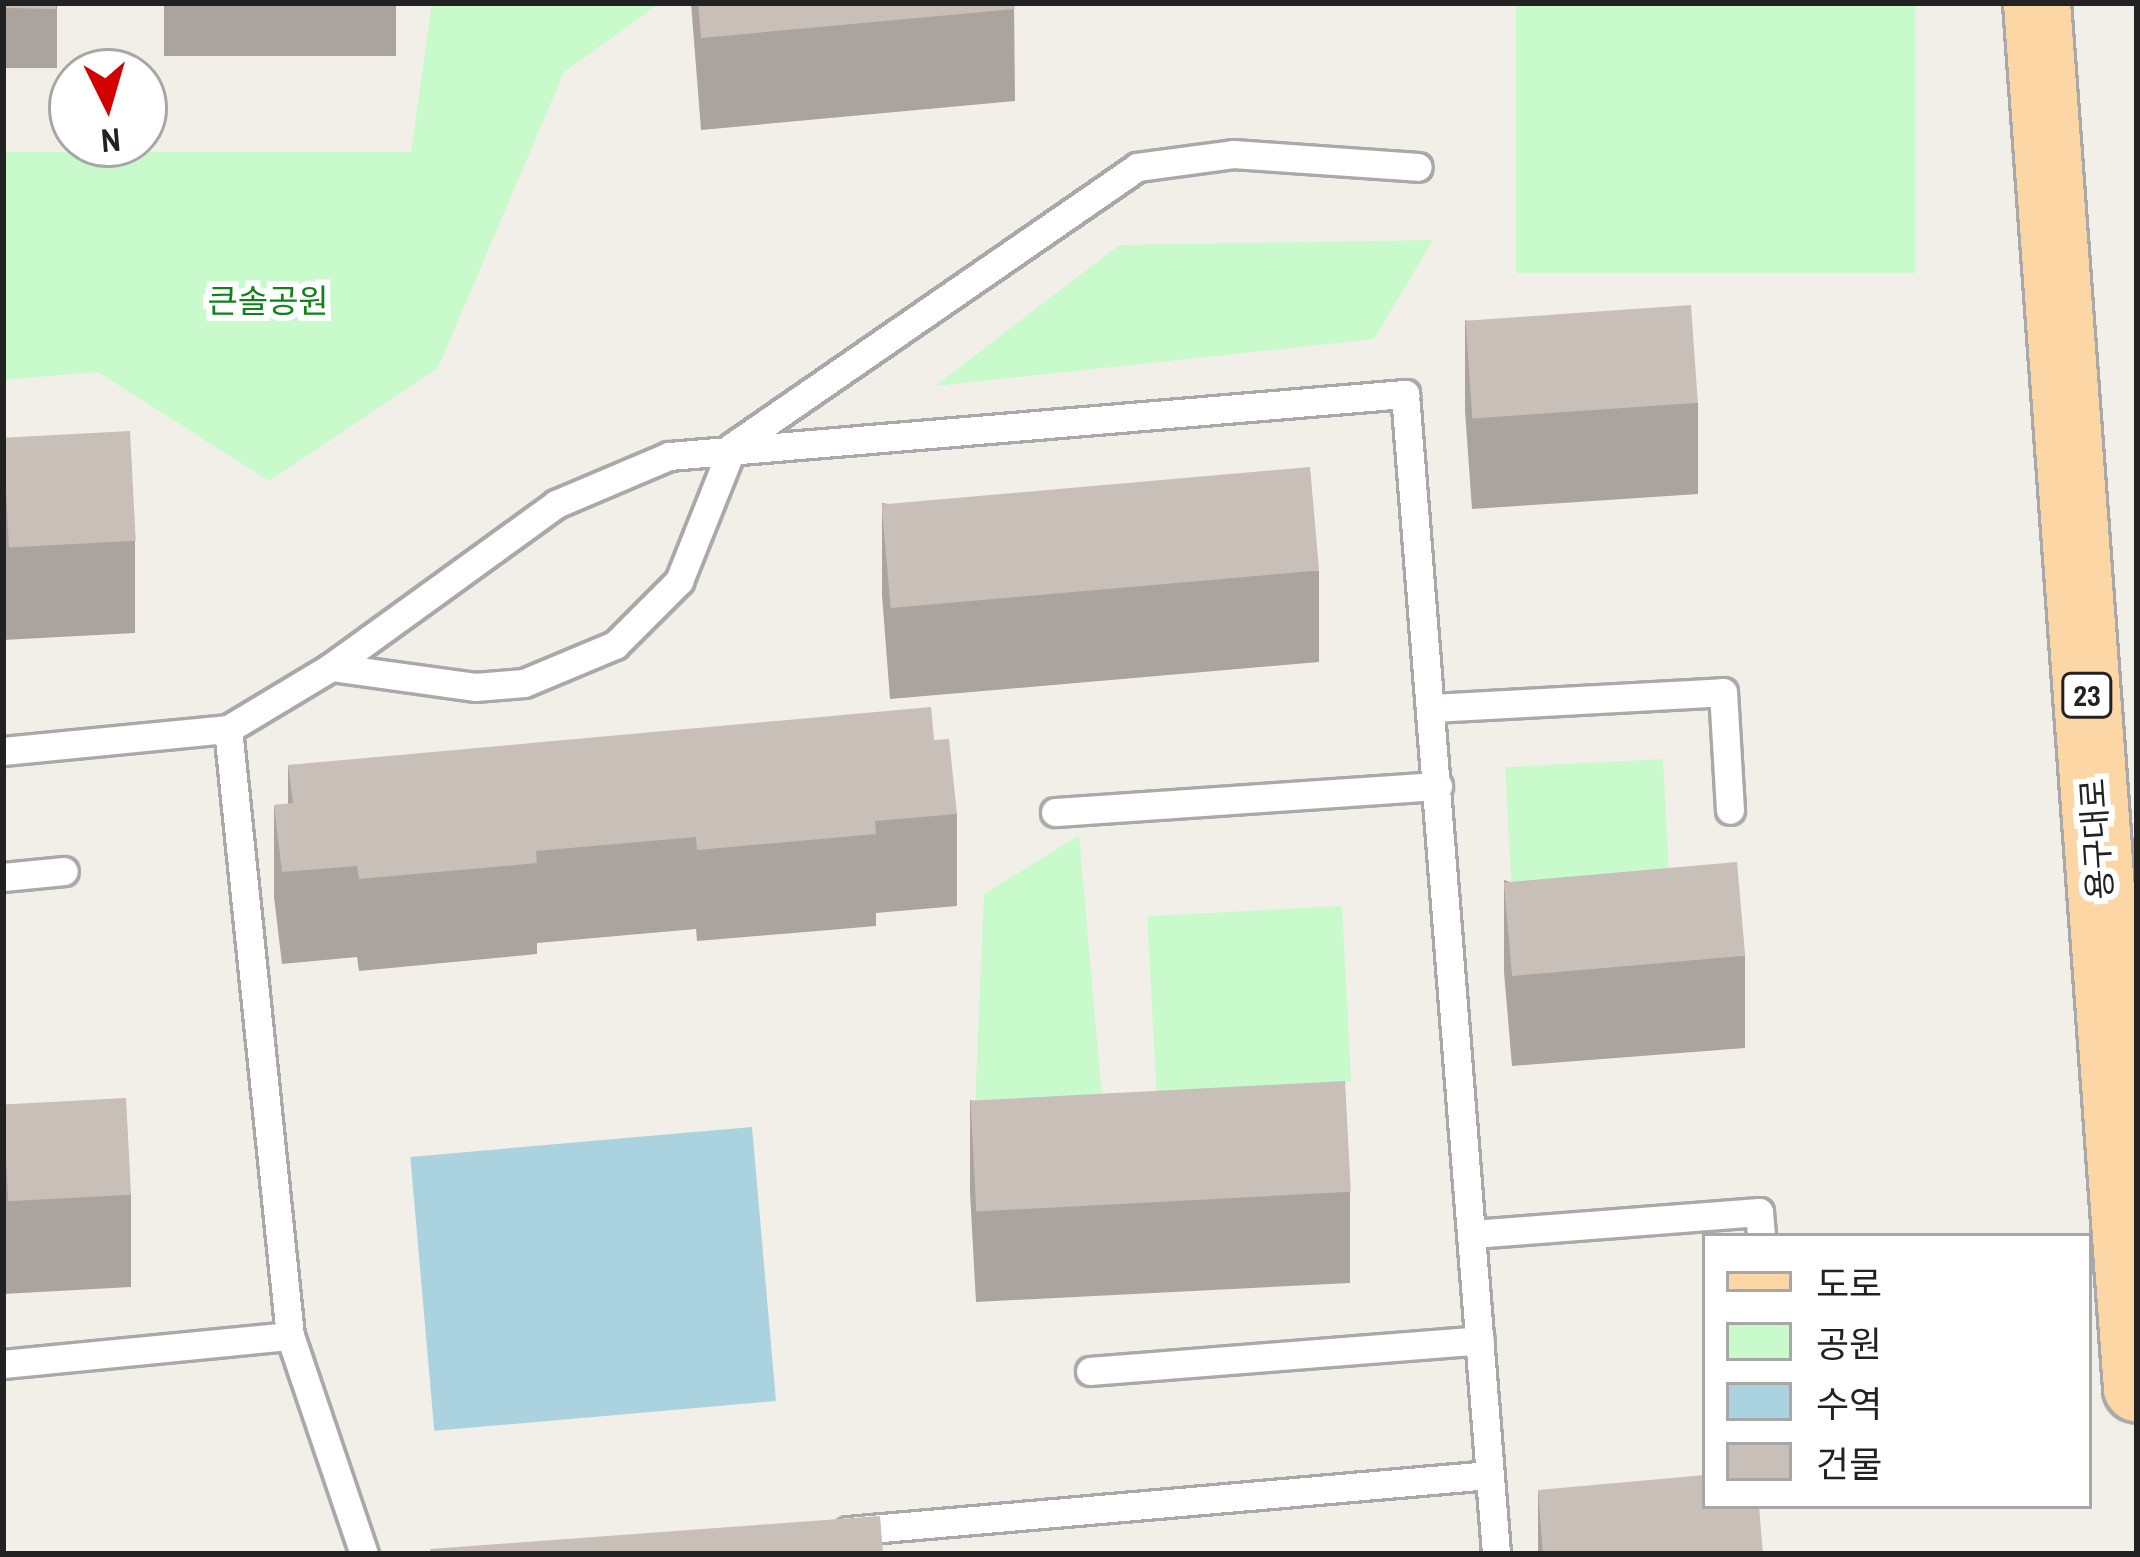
<!DOCTYPE html>
<meta charset="utf-8">
<style>
body{margin:0}
#map{position:relative;width:2140px;height:1557px;overflow:hidden;background:#f2efe9;font-family:"Archivo Narrow","Noto Sans KR",sans-serif}
div>[style]{position:absolute}
.park>*{inset:0;background:#c8facc;transform-origin:0 0}
.water>*{inset:0;background:#aad3df;transform-origin:0 0}
.roads{filter:drop-shadow(3px 0 #a9a9a9) drop-shadow(-3px 0 #a9a9a9) drop-shadow(0 3px #a9a9a9) drop-shadow(0 -3px #a9a9a9)}
.service>*{height:27px;margin:-13.5px;padding:0 13.5px;transform-origin:13.5px;border-radius:13.5px;background:#fff}
.primary>*{height:66px;margin:-33px;padding:0 33px;transform-origin:33px;border-radius:33px;background:#fcd6a4}
.wall>*{inset:0;background:#aba49e;transform-origin:0 0}
.building>*{inset:0;background:#c7bfb8;transform-origin:0 0}
span{translate:-50% -50%;white-space:nowrap;text-align:center;line-height:1.15;-webkit-text-stroke:12px #fff;paint-order:stroke}
.shield-label span{padding:3px 9px;background:#fff;border:3px solid;border-radius:9px;-webkit-text-stroke-width:0}
.shield-label{font-size:30px;color:#222;font-weight:700}
.park-label{font-size:33px;color:#0c8416}
.street-label{font-size:33px;color:#222}
.frame{position:absolute;inset:0;border:6px solid #222;pointer-events:none}
.legend{position:absolute;left:1702px;top:1233px;width:390px;height:276px;box-sizing:border-box;background:#fff;border:3px solid #a7a7a7;margin:0;padding:15px 21px;list-style:none;font-size:36px;color:#222}
.legend li{display:flex;align-items:center;gap:24px;height:60px}
.legend b{width:60px;border:3px solid #a7a7a7}
.north{position:absolute;left:48px;top:48px;width:120px;height:120px;box-sizing:border-box;background:#fff;border:3px solid #a7a7a7;border-radius:50%;rotate:175deg;font-size:33px;font-weight:700;line-height:48px;text-align:center;color:#222}
.north::after{content:'';display:block;margin:auto;width:42px;height:54px;background:#d40000;clip-path:polygon(50% 0,100% 100%,50% 72%,0 100%)}
</style>
<div id="map">
<div class="park">
<i style="clip-path:polygon(432px 3px,660px 3px,564px 72px,438px 368px,269px 481px,98px 372px,3px 380px,3px 152px,411px 152px)"></i>
<i style="left:1516px;top:3px;width:399px;height:270px"></i>
<i style="clip-path:polygon(1433px 240px,1374px 339px,935px 386px,1119px 245px)"></i>
<i style="left:1663px;top:759px;width:148px;height:158px;rotate:87deg"></i>
<i style="clip-path:polygon(1079px 835px,1103px 1108px,973px 1155px,984px 894px)"></i>
<i style="left:1342px;top:906px;width:176px;height:195px;rotate:87deg"></i>
</div>
<div class="water">
<i style="left:752px;top:1127px;width:275px;height:343px;rotate:85deg"></i>
</div>
<div class="roads">
<div class="service">
<i style="left:331px;top:667px;width:145px;rotate:7.9deg"></i>
<i style="left:475px;top:687px;width:49px;rotate:-4.7deg"></i>
<i style="left:524px;top:683px;width:99px;rotate:-22.7deg"></i>
<i style="left:615px;top:645px;width:91px;rotate:-45deg"></i>
<i style="left:679px;top:581px;width:145px;rotate:-68.2deg"></i>
<i style="left:733px;top:446px;width:491px;rotate:-34.6deg"></i>
<i style="left:1137px;top:167px;width:97px;rotate:-7.7deg"></i>
<i style="left:1233px;top:154px;width:185px;rotate:4deg"></i>
<i style="left:1432px;top:708px;width:291px;rotate:-3.1deg"></i>
<i style="left:1723px;top:692px;width:118px;rotate:86.6deg"></i>
<i style="left:3px;top:751px;width:226px;rotate:-5.6deg"></i>
<i style="left:1055px;top:812px;width:384px;rotate:-3.9deg"></i>
<i style="left:3px;top:877px;width:61px;rotate:-5.6deg"></i>
<i style="left:1473px;top:1234px;width:287px;rotate:-4.4deg"></i>
<i style="left:1759px;top:1212px;width:24px;rotate:85deg"></i>
<i style="left:3px;top:1364px;width:288px;rotate:-5.6deg"></i>
<i style="left:1090px;top:1371px;width:391px;rotate:-4.5deg"></i>
<i style="left:848px;top:1531px;width:643px;rotate:-4.99deg"></i>
<i style="left:364px;top:1554px;width:230px;rotate:-108.7deg"></i>
<i style="left:290px;top:1336px;width:610px;rotate:-95.83deg"></i>
<i style="left:228px;top:729px;width:120px;rotate:-31deg"></i>
<i style="left:331px;top:667px;width:278px;rotate:-35.9deg"></i>
<i style="left:556px;top:504px;width:123px;rotate:-23deg"></i>
<i style="left:669px;top:456px;width:739px;rotate:-4.82deg"></i>
<i style="left:1405px;top:394px;width:1164px;rotate:85.51deg"></i>
</div>
<div class="primary">
<i style="left:2037px;top:3px;width:1389px;rotate:85.87deg"></i>
</div>
</div>
<div class="wall">
<i style="left:3px;top:3px;width:54px;height:65px"></i>
<i style="left:164px;top:3px;width:232px;height:53px"></i>
<i style="clip-path:polygon(691px 3px,1014px 3px,1015px 101px,701px 130px)"></i>
<i style="clip-path:polygon(1465px 320px,1698px 403px,1698px 494px,1472px 509px,1465px 411px)"></i>
<i style="clip-path:polygon(3px 437px,135px 541px,135px 633px,3px 640px)"></i>
<i style="clip-path:polygon(882px 503px,1319px 571px,1319px 662px,890px 699px,882px 595px)"></i>
<i style="clip-path:polygon(934px 740px,957px 814px,957px 906px,876px 913px,876px 926px,697px 941px,696px 929px,537px 943px,537px 954px,359px 971px,357px 957px,282px 964px,274px 897px,274px 805px,288px 804px,288px 765px)"></i>
<i style="clip-path:polygon(1504px 880px,1745px 956px,1745px 1048px,1512px 1066px,1504px 972px)"></i>
<i style="clip-path:polygon(970px 1100px,1350px 1192px,1350px 1283px,976px 1302px,970px 1192px)"></i>
<i style="clip-path:polygon(3px 1105px,131px 1195px,131px 1287px,3px 1294px)"></i>
<i style="clip-path:polygon(1538px 1490px,1763px 1554px,1538px 1554px)"></i>
</div>
<div class="building">
<i style="clip-path:polygon(3px 3px,56px 3px,56px 9px,3px 8px)"></i>
<i style="clip-path:polygon(698px 3px,1014px 3px,1015px 9px,701px 38px)"></i>
<i style="left:1691px;top:305px;width:98px;height:226px;rotate:86deg"></i>
<i style="left:130px;top:431px;width:110px;height:127px;rotate:87deg"></i>
<i style="left:1310px;top:467px;width:104px;height:430px;rotate:85deg"></i>
<i style="clip-path:polygon(931px 707px,934px 740px,949px 739px,957px 814px,875px 821px,876px 834px,697px 850px,696px 837px,536px 851px,537px 863px,359px 879px,357px 866px,282px 872px,274px 805px,293px 803px,288px 765px)"></i>
<i style="left:1737px;top:862px;width:94px;height:234px;rotate:85deg"></i>
<i style="left:1345px;top:1081px;width:111px;height:375px;rotate:87deg"></i>
<i style="left:126px;top:1098px;width:97px;height:123px;rotate:87deg"></i>
<i style="clip-path:polygon(1705px 1475px,1705px 1506px,1759px 1506px,1763px 1554px,1543px 1554px,1538px 1490px)"></i>
<i style="clip-path:polygon(880px 1516px,883px 1554px,431px 1554px,430px 1549px)"></i>
</div>
<div class="shield-label">
<span style="left:2087px;top:695px">23</span>
</div>
<div class="park-label">
<span style="left:268px;top:302px">큰솔공원</span>
</div>
<div class="street-label">
<span style="left:2097px;top:839px;rotate:-94deg">용구대로</span>
</div>
<div class="frame"></div>
<ul class="legend">
<li><b style="height:15px;background:#fcd6a4"></b>도로</li>
<li><b style="height:33px;background:#c8facc"></b>공원</li>
<li><b style="height:33px;background:#aad3df"></b>수역</li>
<li><b style="height:33px;background:#c7bfb8"></b>건물</li>
</ul>
<div class="north">N</div>
</div>
